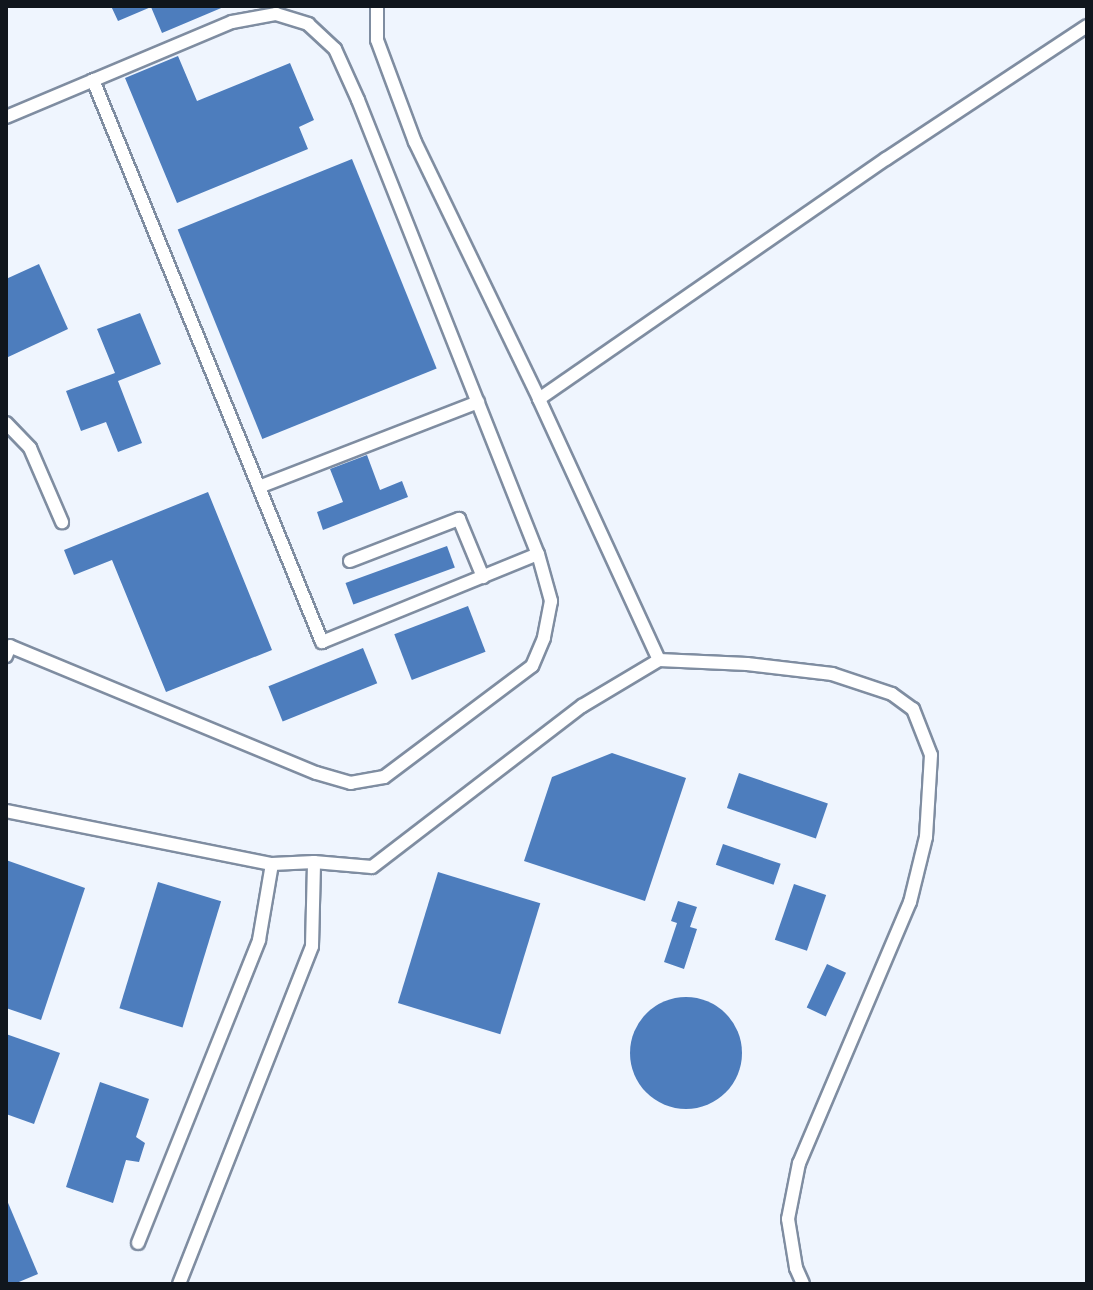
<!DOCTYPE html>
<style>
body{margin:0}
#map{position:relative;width:1093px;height:1290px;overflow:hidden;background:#eff5fe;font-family:"PT Sans",sans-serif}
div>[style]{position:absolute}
.building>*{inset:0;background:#4d7dbd;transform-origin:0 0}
.round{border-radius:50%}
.roads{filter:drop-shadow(2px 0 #7f8da1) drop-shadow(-2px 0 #7f8da1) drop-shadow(0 2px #7f8da1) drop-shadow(0 -2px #7f8da1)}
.service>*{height:12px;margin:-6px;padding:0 6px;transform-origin:6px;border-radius:6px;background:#fff}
span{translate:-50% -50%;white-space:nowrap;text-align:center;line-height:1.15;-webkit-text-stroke:7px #fff;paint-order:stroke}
.frame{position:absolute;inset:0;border:8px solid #10161d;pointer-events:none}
</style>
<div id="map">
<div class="building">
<i style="clip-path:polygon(111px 6px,226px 6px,162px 33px,151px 7px,118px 21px)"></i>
<i style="clip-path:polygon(178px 56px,197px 101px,290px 63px,314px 120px,299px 127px,308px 149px,177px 203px,125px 78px)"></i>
<i style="left:352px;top:159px;width:226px;height:188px;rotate:68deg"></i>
<i style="clip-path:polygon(39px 264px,68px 329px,6px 358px,6px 279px)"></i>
<i style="clip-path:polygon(140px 313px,161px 364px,118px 381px,142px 443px,118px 452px,106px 422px,81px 431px,66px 391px,115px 373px,97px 329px)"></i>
<i style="clip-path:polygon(367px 455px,380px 490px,402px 481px,408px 497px,323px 530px,317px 512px,343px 502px,330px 469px)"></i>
<i style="clip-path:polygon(208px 492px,272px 650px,166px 692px,112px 560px,74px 575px,64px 550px)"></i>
<i style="left:447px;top:546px;width:23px;height:108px;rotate:70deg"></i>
<i style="left:468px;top:606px;width:49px;height:79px;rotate:69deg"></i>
<i style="left:363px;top:648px;width:38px;height:102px;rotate:68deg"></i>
<i style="clip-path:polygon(612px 753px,686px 778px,645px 901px,524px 861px,552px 777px)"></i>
<i style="left:739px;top:773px;width:94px;height:37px;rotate:19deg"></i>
<i style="left:723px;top:844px;width:61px;height:22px;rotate:19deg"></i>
<i style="clip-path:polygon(6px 860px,85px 888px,41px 1020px,6px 1008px)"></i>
<i style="left:438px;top:872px;width:107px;height:137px;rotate:17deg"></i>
<i style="left:158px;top:882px;width:66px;height:132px;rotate:17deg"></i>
<i style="left:794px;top:884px;width:34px;height:59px;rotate:19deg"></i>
<i style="clip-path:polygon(678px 901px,697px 907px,690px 927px,697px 929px,684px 969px,664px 962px,677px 923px,671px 921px)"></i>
<i style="left:827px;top:964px;width:21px;height:48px;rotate:25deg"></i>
<i class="round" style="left:630px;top:997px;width:112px;height:112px"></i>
<i style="clip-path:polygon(6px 1034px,60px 1053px,34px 1124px,6px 1114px)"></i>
<i style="clip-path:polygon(100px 1082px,149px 1099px,136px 1137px,145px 1143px,139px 1162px,126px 1160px,113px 1203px,66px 1187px)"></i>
<i style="clip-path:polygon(6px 1198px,38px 1274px,14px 1284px,6px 1283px)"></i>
</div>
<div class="roads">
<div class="service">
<i style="left:377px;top:6px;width:34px;rotate:90deg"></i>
<i style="left:377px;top:40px;width:109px;rotate:69.6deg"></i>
<i style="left:415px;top:142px;width:285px;rotate:64.2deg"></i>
<i style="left:93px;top:80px;width:607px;rotate:67.83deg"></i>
<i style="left:322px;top:642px;width:233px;rotate:-22.2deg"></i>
<i style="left:6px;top:117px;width:245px;rotate:-22.8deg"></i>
<i style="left:232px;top:22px;width:45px;rotate:-10.3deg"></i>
<i style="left:276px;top:14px;width:34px;rotate:17deg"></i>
<i style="left:308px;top:24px;width:37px;rotate:43deg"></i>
<i style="left:335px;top:49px;width:56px;rotate:65.7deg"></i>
<i style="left:358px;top:100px;width:488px;rotate:68.4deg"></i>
<i style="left:538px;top:554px;width:49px;rotate:74.5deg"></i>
<i style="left:551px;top:601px;width:38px;rotate:101deg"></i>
<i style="left:544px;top:638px;width:30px;rotate:113deg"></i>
<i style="left:532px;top:666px;width:185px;rotate:143.1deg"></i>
<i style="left:384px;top:777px;width:34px;rotate:170deg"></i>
<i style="left:351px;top:783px;width:36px;rotate:-164deg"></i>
<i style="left:316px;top:773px;width:331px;rotate:-157.5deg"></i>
<i style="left:10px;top:646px;width:11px;rotate:112deg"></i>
<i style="left:6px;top:423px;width:35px;rotate:46deg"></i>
<i style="left:30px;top:448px;width:81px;rotate:66.6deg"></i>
<i style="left:259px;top:487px;width:235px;rotate:-21.2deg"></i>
<i style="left:350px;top:561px;width:117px;rotate:-21.1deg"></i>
<i style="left:459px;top:519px;width:63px;rotate:67.5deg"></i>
<i style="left:659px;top:660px;width:88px;rotate:2.6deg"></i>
<i style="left:747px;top:664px;width:86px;rotate:6.7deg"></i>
<i style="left:832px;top:674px;width:63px;rotate:18.4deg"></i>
<i style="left:892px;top:694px;width:26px;rotate:36deg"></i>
<i style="left:913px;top:709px;width:49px;rotate:68.6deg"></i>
<i style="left:931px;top:755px;width:82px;rotate:93.5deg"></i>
<i style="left:926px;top:837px;width:67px;rotate:103.8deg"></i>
<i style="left:910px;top:902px;width:284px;rotate:113deg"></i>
<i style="left:799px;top:1163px;width:57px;rotate:101.1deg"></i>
<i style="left:788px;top:1219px;width:50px;rotate:80.7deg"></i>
<i style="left:796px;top:1268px;width:17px;rotate:66deg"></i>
<i style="left:6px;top:811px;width:271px;rotate:11.3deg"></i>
<i style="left:272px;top:864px;width:42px;rotate:-2.7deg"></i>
<i style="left:314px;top:862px;width:58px;rotate:4.9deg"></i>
<i style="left:372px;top:867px;width:265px;rotate:-37.5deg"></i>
<i style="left:582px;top:706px;width:90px;rotate:-30.9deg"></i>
<i style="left:659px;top:660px;width:287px;rotate:-114.7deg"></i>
<i style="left:539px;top:399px;width:422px;rotate:-34.7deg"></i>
<i style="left:886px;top:159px;width:241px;rotate:-33.5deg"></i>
<i style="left:138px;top:1243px;width:326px;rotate:-68.2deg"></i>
<i style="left:259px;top:940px;width:77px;rotate:-80.3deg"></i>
<i style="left:179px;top:1284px;width:363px;rotate:-68.5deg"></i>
<i style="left:312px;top:946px;width:84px;rotate:-88.6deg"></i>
</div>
</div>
<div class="frame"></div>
</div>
